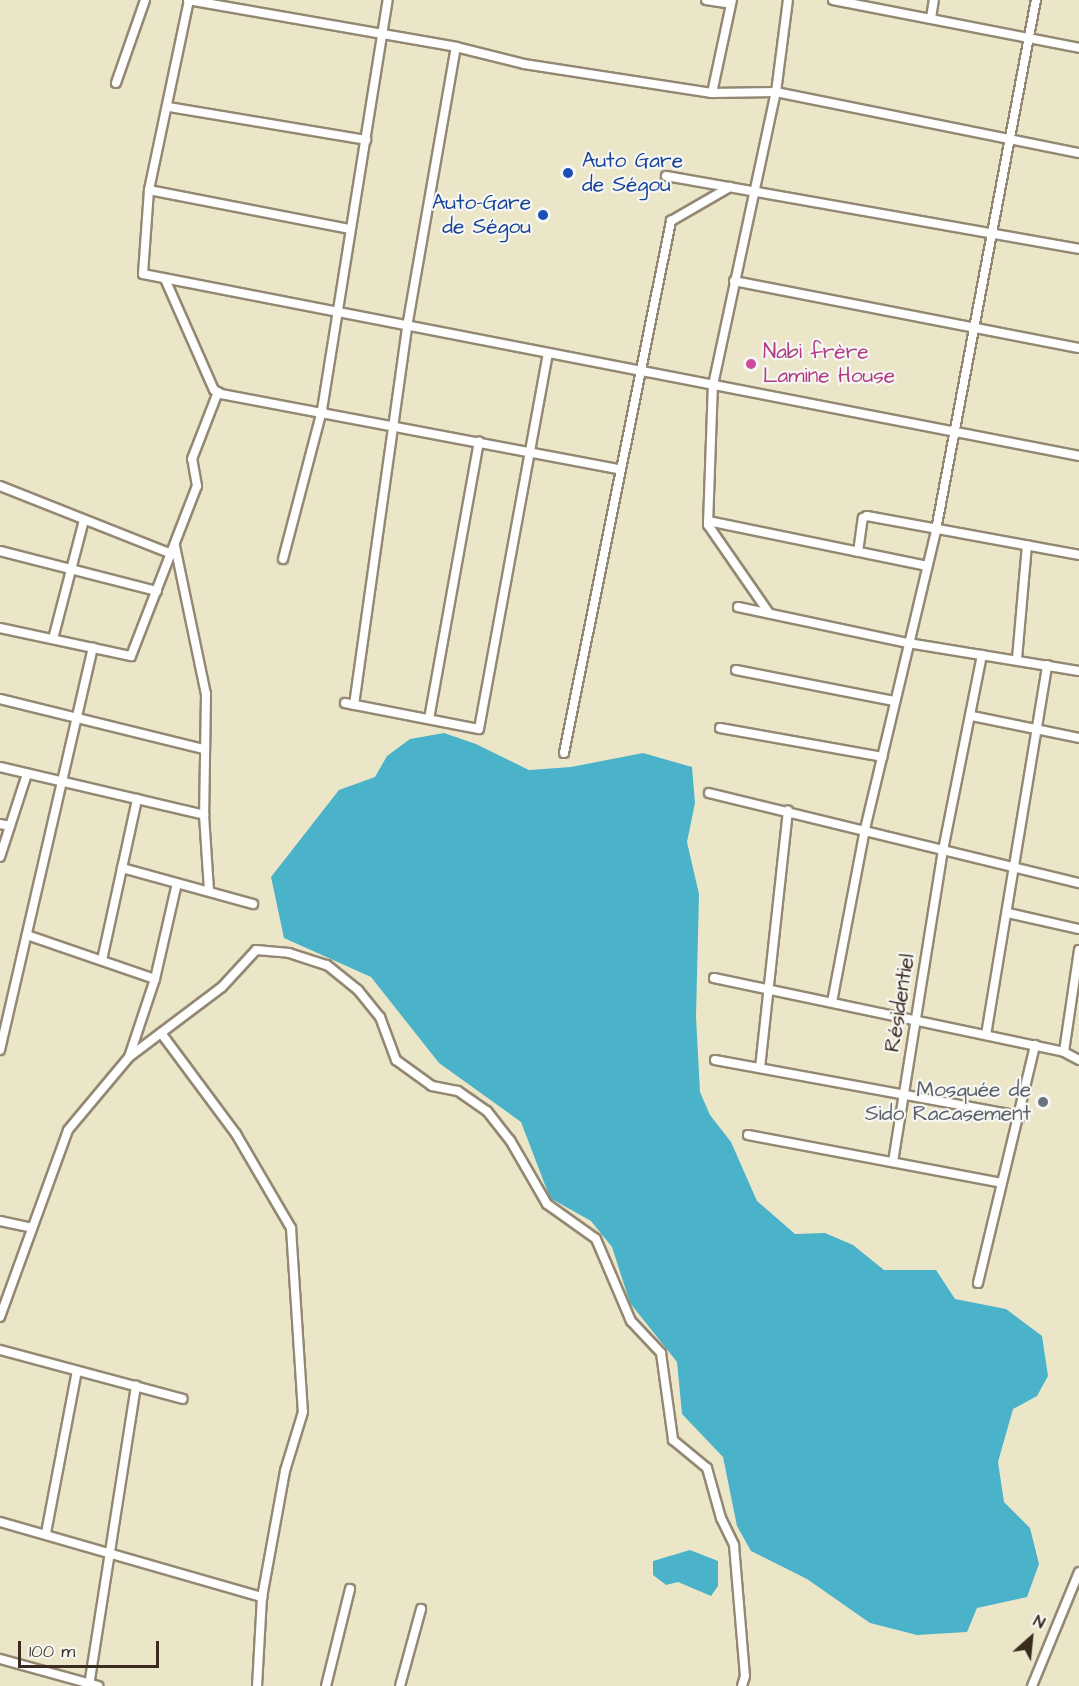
<!DOCTYPE html>
<meta charset="utf-8">
<style>
body{margin:0}
#map{position:relative;width:1079px;height:1686px;overflow:hidden;background:#ece6c9;font-family:"Architects Daughter",sans-serif}
div>[style]{position:absolute}
.water>*{inset:0;background:#4ab2c9}
.roads{filter:drop-shadow(2px 0 #948874) drop-shadow(-2px 0 #948874) drop-shadow(0 2px #948874) drop-shadow(0 -2px #948874)}
.minor>*{height:8px;margin:-4px;padding:0 4px;transform-origin:4px;border-radius:4px;background:#fff}
.dots>*{width:16px;height:16px;translate:-50% -50%;box-sizing:border-box;border:3px solid #f6f6f2;border-radius:50%}
span{translate:-50% -50%;white-space:nowrap;text-align:center;line-height:1.15;-webkit-text-stroke:4.5px #f6f6f2;paint-order:stroke}
.transit-label{font-size:21px;color:#164399}
.left{translate:0 -50%;text-align:left}
.right{translate:-100% -50%;text-align:right}
.hotel-label{font-size:21px;color:#b23c85}
.street-label{font-size:21px;color:#3b2a1e}
.worship-label{font-size:21px;color:#5b616d}
.north{position:absolute;left:1001px;top:1608px;width:60px;height:60px;-webkit-text-stroke:4px #f6f6f2;paint-order:stroke;rotate:27deg;font-size:16px;font-weight:700;line-height:24px;text-align:center;color:#3b2a1e}
.north::after{content:'';display:block;margin:auto;width:21px;height:27px;background:#3b2a1e;clip-path:polygon(50% 0,100% 100%,50% 72%,0 100%)}
.scale{position:absolute;left:18px;top:1641px;width:141px;height:27px;box-sizing:border-box;border:3px solid #3b2a1e;border-top:0;padding-left:8px;font-size:18px;line-height:21px;white-space:nowrap;color:#3b2a1e;-webkit-text-stroke:4px #f6f6f2;paint-order:stroke}
</style>
<div id="map">
<div class="water">
<i style="clip-path:polygon(444px 733px,476px 744px,529px 770px,571px 767px,643px 753px,692px 767px,695px 803px,687px 842px,699px 894px,696px 1017px,700px 1092px,710px 1115px,731px 1142px,757px 1201px,795px 1234px,825px 1233px,853px 1245px,884px 1270px,936px 1270px,955px 1299px,1006px 1309px,1042px 1336px,1048px 1376px,1037px 1396px,1013px 1409px,998px 1462px,1004px 1502px,1030px 1528px,1039px 1564px,1027px 1597px,977px 1608px,967px 1632px,917px 1635px,870px 1623px,807px 1579px,751px 1551px,737px 1526px,723px 1457px,682px 1414px,677px 1362px,630px 1303px,612px 1247px,591px 1221px,550px 1198px,521px 1122px,439px 1063px,371px 977px,284px 938px,271px 877px,339px 790px,375px 777px,387px 756px,410px 739px)"></i>
<i style="clip-path:polygon(690px 1550px,718px 1561px,718px 1586px,711px 1596px,678px 1582px,666px 1585px,653px 1575px,653px 1561px)"></i>
</div>
<div class="roads">
<div class="minor">
<i style="left:188px;top:0;width:272px;rotate:9.9deg"></i>
<i style="left:456px;top:47px;width:70px;rotate:14deg"></i>
<i style="left:524px;top:64px;width:190px;rotate:8.8deg"></i>
<i style="left:712px;top:93px;width:64px;rotate:-0.9deg"></i>
<i style="left:776px;top:92px;width:309px;rotate:11.4deg"></i>
<i style="left:189px;top:0;width:194px;rotate:101.9deg"></i>
<i style="left:149px;top:190px;width:84px;rotate:94.1deg"></i>
<i style="left:143px;top:274px;width:954px;rotate:11deg"></i>
<i style="left:706px;top:0;width:25px;rotate:9deg"></i>
<i style="left:833px;top:0;width:251px;rotate:11deg"></i>
<i style="left:931px;top:18px;width:18px;rotate:-81deg"></i>
<i style="left:116px;top:83px;width:88px;rotate:-70.7deg"></i>
<i style="left:712px;top:93px;width:95px;rotate:-77.9deg"></i>
<i style="left:169px;top:107px;width:200px;rotate:9.5deg"></i>
<i style="left:666px;top:176px;width:419px;rotate:10deg"></i>
<i style="left:149px;top:190px;width:205px;rotate:11deg"></i>
<i style="left:165px;top:279px;width:121px;rotate:66.2deg"></i>
<i style="left:214px;top:390px;width:8px;rotate:30deg"></i>
<i style="left:221px;top:394px;width:405px;rotate:10.7deg"></i>
<i style="left:734px;top:281px;width:351px;rotate:11deg"></i>
<i style="left:0;top:486px;width:185px;rotate:21.6deg"></i>
<i style="left:708px;top:521px;width:224px;rotate:11.6deg"></i>
<i style="left:175px;top:546px;width:151px;rotate:78.2deg"></i>
<i style="left:206px;top:694px;width:121px;rotate:90.9deg"></i>
<i style="left:204px;top:815px;width:76px;rotate:86.2deg"></i>
<i style="left:0;top:551px;width:162px;rotate:14.3deg"></i>
<i style="left:858px;top:552px;width:34px;rotate:-82deg"></i>
<i style="left:863px;top:518px;width:4px;rotate:-27deg"></i>
<i style="left:867px;top:516px;width:216px;rotate:10.4deg"></i>
<i style="left:283px;top:559px;width:154px;rotate:-75.3deg"></i>
<i style="left:322px;top:410px;width:415px;rotate:-80.9deg"></i>
<i style="left:738px;top:607px;width:174px;rotate:12deg"></i>
<i style="left:908px;top:643px;width:173px;rotate:9.3deg"></i>
<i style="left:769px;top:613px;width:107px;rotate:-124.7deg"></i>
<i style="left:708px;top:525px;width:140px;rotate:-88deg"></i>
<i style="left:713px;top:385px;width:300px;rotate:-77.9deg"></i>
<i style="left:776px;top:92px;width:93px;rotate:-82.6deg"></i>
<i style="left:0;top:628px;width:134px;rotate:12.1deg"></i>
<i style="left:131px;top:656px;width:182px;rotate:-68.8deg"></i>
<i style="left:197px;top:486px;width:27px;rotate:-100deg"></i>
<i style="left:192px;top:459px;width:72px;rotate:-68.8deg"></i>
<i style="left:53px;top:639px;width:123px;rotate:-75.4deg"></i>
<i style="left:1017px;top:659px;width:114px;rotate:-85deg"></i>
<i style="left:736px;top:670px;width:161px;rotate:11.1deg"></i>
<i style="left:0;top:699px;width:210px;rotate:13.8deg"></i>
<i style="left:345px;top:703px;width:136px;rotate:11deg"></i>
<i style="left:479px;top:729px;width:381px;rotate:-79.6deg"></i>
<i style="left:354px;top:705px;width:382px;rotate:-82deg"></i>
<i style="left:407px;top:327px;width:284px;rotate:-80.1deg"></i>
<i style="left:972px;top:716px;width:109px;rotate:11.6deg"></i>
<i style="left:429px;top:719px;width:282px;rotate:-79.8deg"></i>
<i style="left:720px;top:728px;width:165px;rotate:10.1deg"></i>
<i style="left:564px;top:753px;width:543px;rotate:-78.63deg"></i>
<i style="left:671px;top:221px;width:68px;rotate:-30deg"></i>
<i style="left:0;top:767px;width:210px;rotate:13.2deg"></i>
<i style="left:709px;top:793px;width:381px;rotate:13.7deg"></i>
<i style="left:0;top:824px;width:10px;rotate:11deg"></i>
<i style="left:0;top:857px;width:87px;rotate:-72deg"></i>
<i style="left:122px;top:868px;width:136px;rotate:15.4deg"></i>
<i style="left:1008px;top:913px;width:73px;rotate:12.7deg"></i>
<i style="left:27px;top:935px;width:135px;rotate:19deg"></i>
<i style="left:1079px;top:950px;width:103px;rotate:98.4deg"></i>
<i style="left:1064px;top:1052px;width:17px;rotate:28deg"></i>
<i style="left:102px;top:960px;width:165px;rotate:-77.7deg"></i>
<i style="left:714px;top:978px;width:358px;rotate:11.9deg"></i>
<i style="left:832px;top:1002px;width:176px;rotate:-79.2deg"></i>
<i style="left:865px;top:829px;width:307px;rotate:-76.6deg"></i>
<i style="left:936px;top:530px;width:539px;rotate:-79.32deg"></i>
<i style="left:161px;top:1033px;width:126px;rotate:53.4deg"></i>
<i style="left:236px;top:1134px;width:109px;rotate:59.7deg"></i>
<i style="left:291px;top:1228px;width:184px;rotate:86.3deg"></i>
<i style="left:303px;top:1412px;width:62px;rotate:107deg"></i>
<i style="left:285px;top:1471px;width:128px;rotate:100.3deg"></i>
<i style="left:262px;top:1597px;width:89px;rotate:93.2deg"></i>
<i style="left:986px;top:1035px;width:375px;rotate:-80.6deg"></i>
<i style="left:0;top:1050px;width:413px;rotate:-77deg"></i>
<i style="left:129px;top:1057px;width:116px;rotate:-37deg"></i>
<i style="left:222px;top:987px;width:50px;rotate:-47.4deg"></i>
<i style="left:256px;top:950px;width:33px;rotate:5deg"></i>
<i style="left:289px;top:953px;width:40px;rotate:18deg"></i>
<i style="left:327px;top:965px;width:40px;rotate:39deg"></i>
<i style="left:358px;top:990px;width:35px;rotate:51deg"></i>
<i style="left:380px;top:1017px;width:46px;rotate:69.6deg"></i>
<i style="left:396px;top:1060px;width:44px;rotate:35.8deg"></i>
<i style="left:432px;top:1086px;width:26px;rotate:11deg"></i>
<i style="left:458px;top:1091px;width:35px;rotate:35deg"></i>
<i style="left:487px;top:1111px;width:37px;rotate:52deg"></i>
<i style="left:510px;top:1140px;width:74px;rotate:60deg"></i>
<i style="left:547px;top:1204px;width:60px;rotate:35.5deg"></i>
<i style="left:596px;top:1239px;width:89px;rotate:66.9deg"></i>
<i style="left:631px;top:1321px;width:44px;rotate:46.8deg"></i>
<i style="left:661px;top:1353px;width:88px;rotate:82.1deg"></i>
<i style="left:673px;top:1440px;width:44px;rotate:39.5deg"></i>
<i style="left:707px;top:1468px;width:52px;rotate:74.4deg"></i>
<i style="left:721px;top:1518px;width:30px;rotate:64deg"></i>
<i style="left:734px;top:1545px;width:131px;rotate:85.2deg"></i>
<i style="left:745px;top:1676px;width:10px;rotate:107deg"></i>
<i style="left:715px;top:1060px;width:311px;rotate:10.4deg"></i>
<i style="left:760px;top:1068px;width:259px;rotate:-83.8deg"></i>
<i style="left:748px;top:1135px;width:258px;rotate:10.7deg"></i>
<i style="left:893px;top:1162px;width:316px;rotate:-80.9deg"></i>
<i style="left:943px;top:850px;width:199px;rotate:-78.7deg"></i>
<i style="left:0;top:1221px;width:33px;rotate:12deg"></i>
<i style="left:978px;top:1283px;width:245px;rotate:-76.5deg"></i>
<i style="left:0;top:1317px;width:199px;rotate:-70deg"></i>
<i style="left:68px;top:1130px;width:95px;rotate:-50.1deg"></i>
<i style="left:129px;top:1057px;width:82px;rotate:-71.6deg"></i>
<i style="left:155px;top:979px;width:98px;rotate:-77.1deg"></i>
<i style="left:0;top:1350px;width:189px;rotate:15deg"></i>
<i style="left:0;top:1522px;width:273px;rotate:16deg"></i>
<i style="left:46px;top:1533px;width:165px;rotate:-79.2deg"></i>
<i style="left:0;top:1659px;width:102px;rotate:15.4deg"></i>
<i style="left:89px;top:1686px;width:304px;rotate:-81.1deg"></i>
<i style="left:326px;top:1686px;width:100px;rotate:-76.1deg"></i>
<i style="left:400px;top:1686px;width:80px;rotate:-74.7deg"></i>
<i style="left:1032px;top:1686px;width:123px;rotate:-67.6deg"></i>
</div>
</div>
<div class="dots">
<i style="left:568px;top:173px;background:#1a4fb4"></i>
<i style="left:543px;top:215px;background:#1a4fb4"></i>
<i style="left:751px;top:364px;background:#d1479c"></i>
<i style="left:1043px;top:1102px;background:#6b7280"></i>
</div>
<div class="transit-label">
<span class="left" style="left:582px;top:173px">Auto Gare<br>de Ségou</span>
<span class="right" style="left:531px;top:215px">Auto-Gare<br>de Ségou</span>
</div>
<div class="hotel-label">
<span class="left" style="left:763px;top:364px">Nabi frère<br>Lamine House</span>
</div>
<div class="street-label">
<span style="left:900px;top:1003px;rotate:-81deg">Résidentiel</span>
</div>
<div class="worship-label">
<span class="right" style="left:1031px;top:1102px">Mosquée de<br>Sido Racasement</span>
</div>
<div class="north">N</div>
<div class="scale">100 m</div>
</div>
